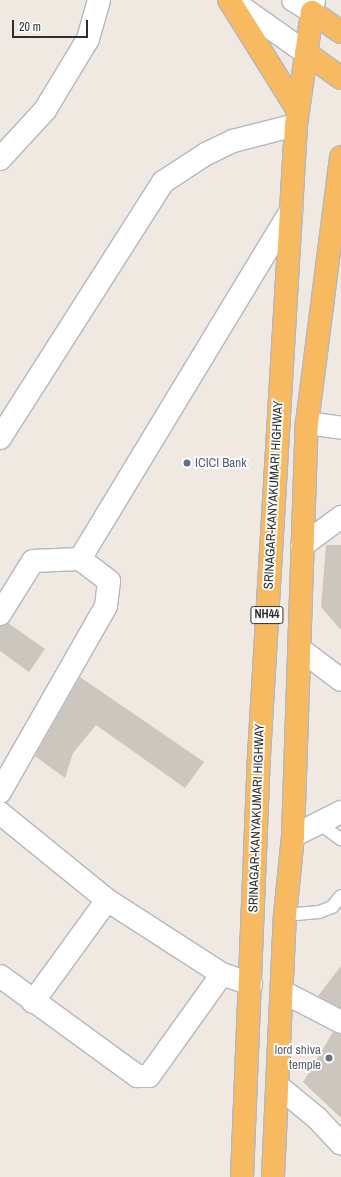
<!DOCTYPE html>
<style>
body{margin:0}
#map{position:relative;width:341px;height:1177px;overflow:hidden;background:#efe9e1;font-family:"Archivo Narrow",sans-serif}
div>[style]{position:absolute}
.building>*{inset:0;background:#cbc7bf}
.roads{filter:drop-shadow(1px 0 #b4b7c1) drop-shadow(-1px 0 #b4b7c1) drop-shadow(0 1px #b4b7c1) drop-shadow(0 -1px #b4b7c1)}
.service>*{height:12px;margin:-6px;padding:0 6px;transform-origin:6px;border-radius:6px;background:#fff}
.minor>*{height:22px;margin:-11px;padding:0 11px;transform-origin:11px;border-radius:11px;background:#fff}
.tertiary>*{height:22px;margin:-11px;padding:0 11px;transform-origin:11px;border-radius:11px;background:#fff}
.trunk>*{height:22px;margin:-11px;padding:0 11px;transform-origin:11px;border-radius:11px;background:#f8ba60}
.dots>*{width:11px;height:11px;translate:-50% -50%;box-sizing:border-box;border:2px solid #fff;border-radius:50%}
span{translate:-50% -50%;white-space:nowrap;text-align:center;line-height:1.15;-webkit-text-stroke:3.5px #fff;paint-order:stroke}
.shield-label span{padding:1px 3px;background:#fff;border:1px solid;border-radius:3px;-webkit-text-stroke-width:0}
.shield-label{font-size:12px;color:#2e2e2e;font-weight:700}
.service-label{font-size:13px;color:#4e5e75}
.left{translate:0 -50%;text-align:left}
.street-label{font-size:13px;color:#2e2e2e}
.worship-label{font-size:13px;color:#5b616d}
.right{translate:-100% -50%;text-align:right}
.scale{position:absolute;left:12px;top:20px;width:76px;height:18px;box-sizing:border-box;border:2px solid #2e2e2e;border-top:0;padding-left:5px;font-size:12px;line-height:14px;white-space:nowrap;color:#2e2e2e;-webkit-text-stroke:3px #fff;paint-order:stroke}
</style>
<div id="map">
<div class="building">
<i style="clip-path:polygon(326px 545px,341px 545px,341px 630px,321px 607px)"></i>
<i style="clip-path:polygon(8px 623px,45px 649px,29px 672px,0 651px,0 626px)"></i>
<i style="clip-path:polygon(80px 677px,204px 762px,185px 788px,96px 725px,73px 753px,65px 778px,35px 756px)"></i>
<i style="clip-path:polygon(341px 966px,341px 1008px,318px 996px)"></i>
<i style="clip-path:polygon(333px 1032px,341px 1034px,341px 1118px,303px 1082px)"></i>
</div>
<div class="roads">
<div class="service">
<i style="left:320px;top:824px;width:26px;rotate:36deg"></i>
<i style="left:285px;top:915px;width:34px;rotate:-5deg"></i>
<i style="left:319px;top:912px;width:14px;rotate:-21deg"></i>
<i style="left:332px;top:907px;width:14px;rotate:-51deg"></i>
</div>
<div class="minor">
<i style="left:0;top:159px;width:67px;rotate:-47.4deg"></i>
<i style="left:45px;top:110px;width:83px;rotate:-58.8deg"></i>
<i style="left:88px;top:39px;width:41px;rotate:-74.2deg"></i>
<i style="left:307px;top:423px;width:34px;rotate:8deg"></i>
<i style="left:0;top:438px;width:303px;rotate:-57.5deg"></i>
<i style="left:163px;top:182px;width:51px;rotate:-33.1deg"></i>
<i style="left:206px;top:154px;width:30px;rotate:-26deg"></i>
<i style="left:233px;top:141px;width:65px;rotate:-14.3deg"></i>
<i style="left:302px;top:546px;width:49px;rotate:-36.6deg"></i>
<i style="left:0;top:614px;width:62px;rotate:-58.1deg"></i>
<i style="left:33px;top:561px;width:47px;rotate:-2.4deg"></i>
<i style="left:300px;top:649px;width:51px;rotate:37.1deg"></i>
<i style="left:0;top:792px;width:214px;rotate:-60.3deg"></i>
<i style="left:106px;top:606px;width:25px;rotate:-83deg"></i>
<i style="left:109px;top:581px;width:36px;rotate:-143deg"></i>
<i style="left:80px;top:559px;width:408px;rotate:-58.8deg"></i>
<i style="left:0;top:813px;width:138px;rotate:39.1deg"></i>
<i style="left:107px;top:900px;width:137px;rotate:32.8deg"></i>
<i style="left:222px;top:974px;width:31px;rotate:19deg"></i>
<i style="left:293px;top:836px;width:54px;rotate:-26.6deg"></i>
<i style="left:0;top:976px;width:170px;rotate:36.1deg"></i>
<i style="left:137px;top:1076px;width:12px"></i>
<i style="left:149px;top:1076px;width:125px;rotate:-54.4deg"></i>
<i style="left:283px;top:992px;width:65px;rotate:27.3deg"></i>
<i style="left:33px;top:1002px;width:126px;rotate:-54deg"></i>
<i style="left:278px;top:1086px;width:50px;rotate:39.4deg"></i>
<i style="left:317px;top:1118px;width:35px;rotate:47deg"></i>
</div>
<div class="tertiary">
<i style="left:231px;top:0;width:92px;rotate:35.2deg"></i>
<i style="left:293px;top:0;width:22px;rotate:32deg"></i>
<i style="left:312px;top:12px;width:12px;rotate:-81deg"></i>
</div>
<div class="trunk">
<i style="left:229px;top:0;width:128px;rotate:58deg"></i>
<i style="left:306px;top:53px;width:43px;rotate:35.5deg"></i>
<i style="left:242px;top:1177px;width:404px;rotate:-87.7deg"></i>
<i style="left:258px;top:773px;width:649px;rotate:-86.64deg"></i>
<i style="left:296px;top:125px;width:114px;rotate:-81.9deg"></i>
<i style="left:312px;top:12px;width:35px;rotate:35deg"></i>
<i style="left:273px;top:1177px;width:262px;rotate:-87.4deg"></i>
<i style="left:285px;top:915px;width:79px;rotate:-84.2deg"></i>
<i style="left:293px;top:836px;width:413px;rotate:-88.1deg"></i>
<i style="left:307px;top:423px;width:268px;rotate:-82.7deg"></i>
</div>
</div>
<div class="dots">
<i style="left:187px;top:463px;background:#5c6f8a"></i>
<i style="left:329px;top:1058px;background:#6b7280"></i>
</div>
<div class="shield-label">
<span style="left:267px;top:615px">NH44</span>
</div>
<div class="service-label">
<span class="left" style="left:195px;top:463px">ICICI Bank</span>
</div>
<div class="street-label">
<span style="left:274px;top:495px;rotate:-87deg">SRINAGAR-KANYAKUMARI HIGHWAY</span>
<span style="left:257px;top:818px;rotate:-88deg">SRINAGAR-KANYAKUMARI HIGHWAY</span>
</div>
<div class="worship-label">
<span class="right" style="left:321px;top:1058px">lord shiva<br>temple</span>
</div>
<div class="scale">20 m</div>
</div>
